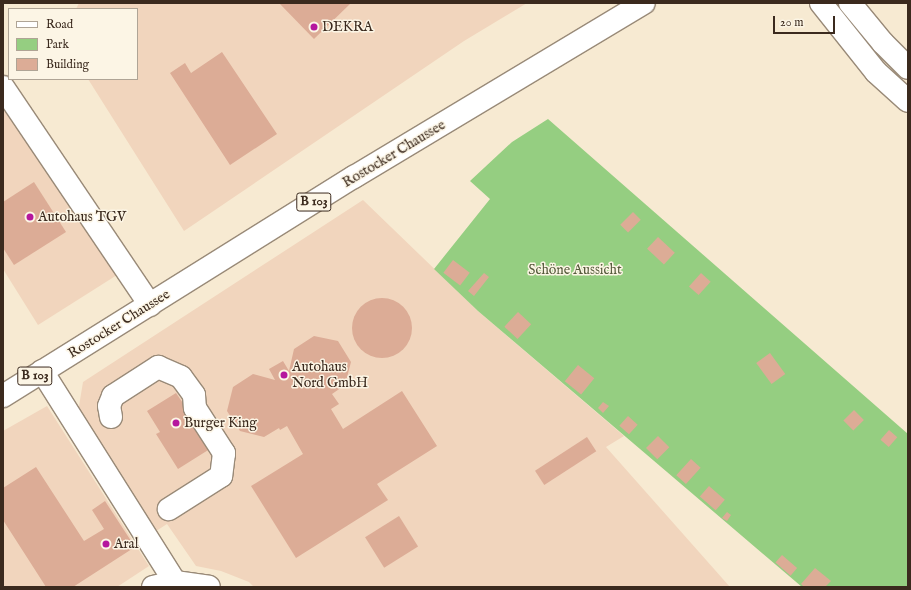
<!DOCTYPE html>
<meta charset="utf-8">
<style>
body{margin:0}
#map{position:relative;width:911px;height:590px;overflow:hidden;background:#f7ead2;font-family:"IM FELL English",serif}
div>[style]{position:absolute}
.built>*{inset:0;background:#f1d5bd}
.green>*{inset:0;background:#95ce81}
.building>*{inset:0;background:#dcac96;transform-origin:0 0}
.round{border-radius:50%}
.roads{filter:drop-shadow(1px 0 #998a78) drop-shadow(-1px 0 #998a78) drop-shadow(0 1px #998a78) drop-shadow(0 -1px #998a78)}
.minor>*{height:22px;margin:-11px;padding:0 11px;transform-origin:11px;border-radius:11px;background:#fff}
.major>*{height:22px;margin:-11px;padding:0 11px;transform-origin:11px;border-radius:11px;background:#fff}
.dots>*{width:11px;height:11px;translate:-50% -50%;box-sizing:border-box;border:2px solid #fcf5e5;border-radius:50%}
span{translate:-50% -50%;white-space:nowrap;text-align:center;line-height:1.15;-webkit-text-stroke:3px #fcf5e5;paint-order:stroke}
.shield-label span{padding:1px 3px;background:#fcf5e5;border:1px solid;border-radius:3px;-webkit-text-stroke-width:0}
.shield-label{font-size:13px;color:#3b2a1e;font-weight:700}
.poi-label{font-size:14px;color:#3b2a1e}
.left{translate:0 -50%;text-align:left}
.street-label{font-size:14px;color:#3b2a1e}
.park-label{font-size:14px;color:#565b3c}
.frame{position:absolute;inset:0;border:4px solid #3b2a1e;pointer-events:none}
.legend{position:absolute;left:8px;top:8px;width:130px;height:72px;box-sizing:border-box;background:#fcf5e5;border:1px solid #afa495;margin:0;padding:5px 7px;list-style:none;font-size:12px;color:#3b2a1e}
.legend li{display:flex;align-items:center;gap:8px;height:20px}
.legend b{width:20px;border:1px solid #afa495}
.scale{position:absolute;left:773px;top:16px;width:62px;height:18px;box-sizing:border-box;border:2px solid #3b2a1e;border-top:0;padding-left:5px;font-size:12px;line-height:14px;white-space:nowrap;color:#3b2a1e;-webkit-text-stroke:3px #fcf5e5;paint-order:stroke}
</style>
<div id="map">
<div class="built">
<i style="clip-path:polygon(79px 3px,527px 3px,464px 41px,184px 231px,88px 79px,137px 79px,137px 9px,76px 9px)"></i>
<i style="clip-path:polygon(3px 106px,117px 275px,38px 325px,3px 269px)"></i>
<i style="clip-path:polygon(363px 200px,478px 311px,624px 436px,606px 447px,730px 587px,254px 587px,249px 582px,221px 571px,196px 566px,167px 524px,153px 533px,78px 412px,83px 382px)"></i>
<i style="clip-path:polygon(47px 406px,149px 566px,117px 587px,3px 587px,3px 431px)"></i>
</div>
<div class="green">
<i style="clip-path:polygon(548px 119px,908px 434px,908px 587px,802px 587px,478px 311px,434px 269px,490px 199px,470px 181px,512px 142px)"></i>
</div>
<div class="building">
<i style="clip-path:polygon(279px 3px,351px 3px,314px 39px)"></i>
<i style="clip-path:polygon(222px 52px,277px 134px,230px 165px,170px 73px,185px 63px,191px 73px)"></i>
<i style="clip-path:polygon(34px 182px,66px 232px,14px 265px,3px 248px,3px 202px)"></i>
<i style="left:633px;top:212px;width:11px;height:18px;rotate:45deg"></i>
<i style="left:658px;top:237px;width:23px;height:16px;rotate:43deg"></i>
<i style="left:453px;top:260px;width:21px;height:16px;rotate:37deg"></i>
<i style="clip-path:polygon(484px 273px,489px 277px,474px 296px,468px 291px)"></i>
<i style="left:701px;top:273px;width:13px;height:18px;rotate:42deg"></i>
<i class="round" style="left:352px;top:298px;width:60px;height:60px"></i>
<i style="left:518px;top:312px;width:18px;height:20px;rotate:43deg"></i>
<i style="clip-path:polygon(314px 336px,338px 341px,351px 362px,345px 385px,332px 394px,339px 404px,331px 409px,343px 429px,402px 391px,437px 446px,377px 484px,388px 500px,296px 558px,251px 486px,303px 454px,287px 426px,280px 430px,279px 428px,264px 437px,240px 431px,227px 411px,233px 387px,253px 374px,275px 380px,269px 369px,283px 361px,289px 371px,294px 349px)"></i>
<i style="left:770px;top:353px;width:26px;height:17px;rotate:54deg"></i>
<i style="left:578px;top:365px;width:21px;height:21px;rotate:39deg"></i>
<i style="clip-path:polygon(176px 393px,213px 447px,178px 469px,156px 434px,160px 432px,147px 411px)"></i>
<i style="clip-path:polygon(603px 402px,609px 406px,603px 413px,598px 408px)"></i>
<i style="left:854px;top:410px;width:14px;height:15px;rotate:45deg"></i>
<i style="left:628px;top:416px;width:13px;height:13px;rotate:42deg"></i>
<i style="left:889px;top:430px;width:11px;height:13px;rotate:41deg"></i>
<i style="left:658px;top:436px;width:16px;height:17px;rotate:45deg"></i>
<i style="left:587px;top:437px;width:17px;height:62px;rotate:57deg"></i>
<i style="left:691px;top:459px;width:13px;height:22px;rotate:42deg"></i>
<i style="clip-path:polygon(36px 467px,84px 541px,104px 529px,92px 510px,105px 501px,135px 547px,73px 587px,46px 587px,3px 520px,3px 488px)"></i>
<i style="left:709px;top:486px;width:21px;height:14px;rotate:41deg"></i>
<i style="clip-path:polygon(727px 512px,731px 515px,727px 521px,722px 518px)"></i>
<i style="left:399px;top:516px;width:36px;height:40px;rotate:58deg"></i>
<i style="left:782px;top:555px;width:20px;height:10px;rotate:41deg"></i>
<i style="clip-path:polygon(815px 568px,831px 581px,825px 587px,804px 587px,801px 584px)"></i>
</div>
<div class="roads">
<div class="minor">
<i style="left:821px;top:3px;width:88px;rotate:51.4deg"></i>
<i style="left:876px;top:72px;width:43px;rotate:42.2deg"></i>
<i style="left:850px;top:3px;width:52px;rotate:50.5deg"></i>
<i style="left:883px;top:43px;width:35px;rotate:45deg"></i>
<i style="left:3px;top:87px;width:263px;rotate:56deg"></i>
<i style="left:42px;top:371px;width:249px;rotate:57.8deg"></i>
<i style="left:111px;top:417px;width:11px;rotate:-100deg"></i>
<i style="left:109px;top:406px;width:11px;rotate:-68deg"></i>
<i style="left:113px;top:396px;width:54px;rotate:-32.8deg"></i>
<i style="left:158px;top:367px;width:25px;rotate:23deg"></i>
<i style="left:181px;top:377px;width:22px;rotate:54deg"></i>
<i style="left:194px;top:395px;width:13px;rotate:86deg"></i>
<i style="left:195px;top:408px;width:54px;rotate:57.2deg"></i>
<i style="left:224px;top:453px;width:23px;rotate:97deg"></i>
<i style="left:221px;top:476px;width:62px;rotate:147.6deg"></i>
<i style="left:153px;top:587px;width:23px;rotate:-13deg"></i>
<i style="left:175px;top:582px;width:34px;rotate:8deg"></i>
</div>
<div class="major">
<i style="left:3px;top:396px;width:414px;rotate:-32deg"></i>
<i style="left:354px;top:177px;width:338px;rotate:-31deg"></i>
</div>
</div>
<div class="dots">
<i style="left:314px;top:27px;background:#b5179e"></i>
<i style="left:30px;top:217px;background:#b5179e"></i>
<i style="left:284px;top:375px;background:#b5179e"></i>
<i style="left:176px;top:423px;background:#b5179e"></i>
<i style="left:106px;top:544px;background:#b5179e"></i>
</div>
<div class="shield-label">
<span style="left:314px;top:202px">B 103</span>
<span style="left:35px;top:376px">B 103</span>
</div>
<div class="poi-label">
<span class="left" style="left:322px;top:27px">DEKRA</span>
<span class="left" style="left:38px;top:217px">Autohaus TGV</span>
<span class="left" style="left:292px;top:375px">Autohaus<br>Nord GmbH</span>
<span class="left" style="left:184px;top:423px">Burger King</span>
<span class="left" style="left:114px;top:544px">Aral</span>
</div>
<div class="street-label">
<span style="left:394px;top:154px;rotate:-31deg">Rostocker Chaussee</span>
<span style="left:119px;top:324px;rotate:-32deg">Rostocker Chaussee</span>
</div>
<div class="park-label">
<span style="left:575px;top:270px">Schöne Aussicht</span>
</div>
<div class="frame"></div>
<ul class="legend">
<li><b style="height:5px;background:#fff"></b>Road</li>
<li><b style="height:11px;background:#95ce81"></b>Park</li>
<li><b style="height:11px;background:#dcac96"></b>Building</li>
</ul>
<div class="scale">20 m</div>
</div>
